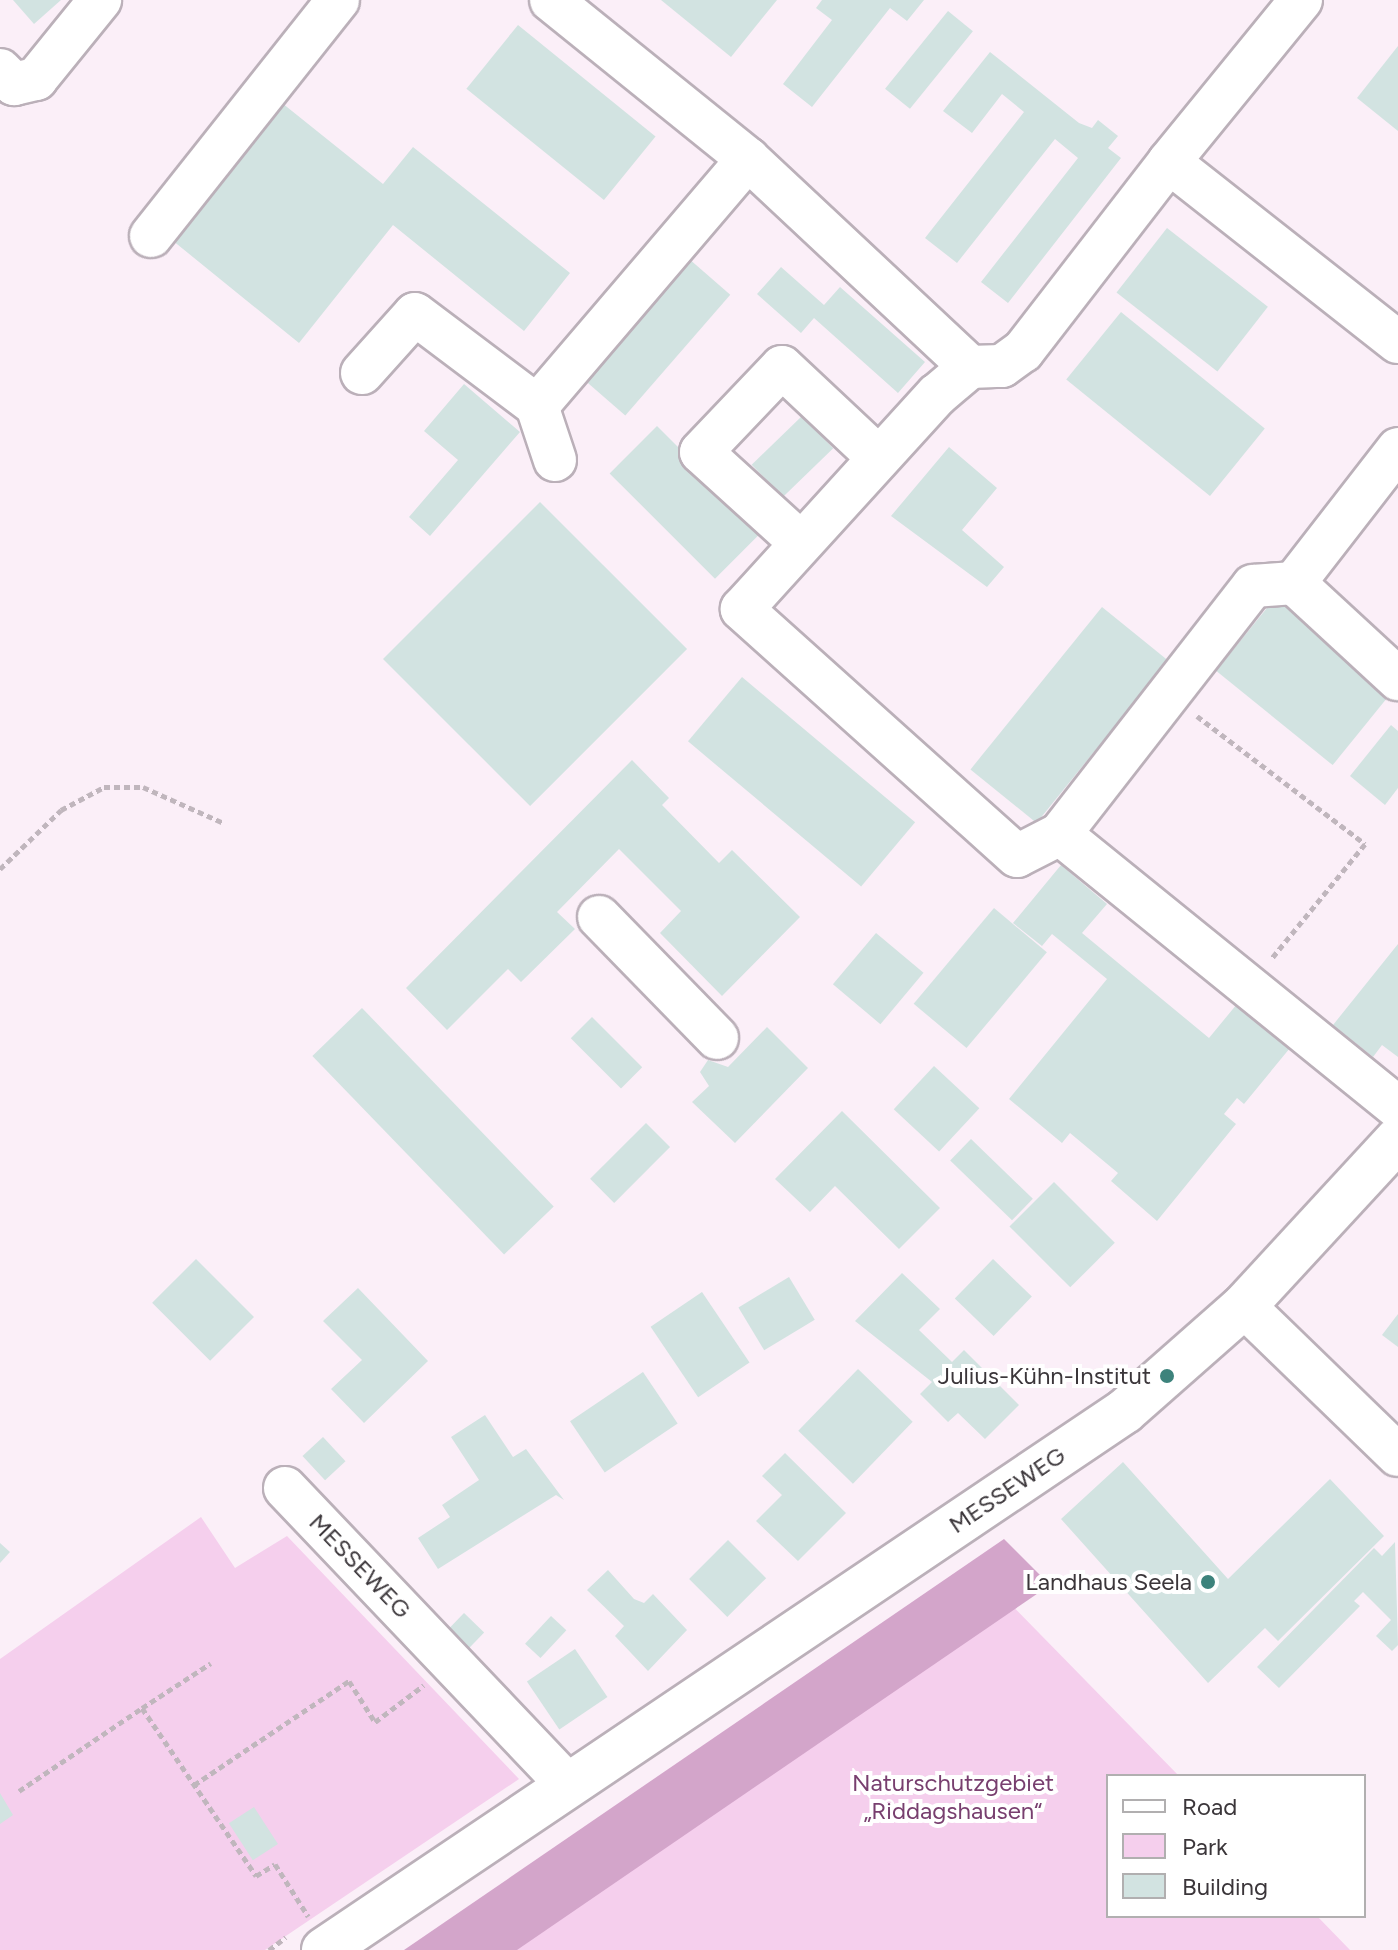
<!DOCTYPE html>
<meta charset="utf-8">
<style>
body{margin:0}
#map{position:relative;width:1398px;height:1950px;overflow:hidden;background:#fbeff8;font-family:Figtree,sans-serif}
div>[style]{position:absolute}
.green>*{inset:0;background:#f5cfed}
.forest>*{inset:0;background:#d3a5ca}
.building>*{inset:0;background:#d2e3e1;transform-origin:0 0}
.path>*{height:5px;margin-top:-2.5px;transform-origin:0;background:repeating-linear-gradient(90deg,#c0b6bd 0 6px,transparent 0 10px)}
.roads{filter:drop-shadow(2px 0 #bbb0b9) drop-shadow(-2px 0 #bbb0b9) drop-shadow(0 2px #bbb0b9) drop-shadow(0 -2px #bbb0b9)}
.minor>*{height:42px;margin:-21px;padding:0 21px;transform-origin:21px;border-radius:21px;background:#fff}
.major>*{height:44px;margin:-22px;padding:0 22px;transform-origin:22px;border-radius:22px;background:#fff}
.dots>*{width:22px;height:22px;translate:-50% -50%;box-sizing:border-box;border:4px solid #fff;border-radius:50%}
span{translate:-50% -50%;white-space:nowrap;text-align:center;line-height:1.15;-webkit-text-stroke:8px #fff;paint-order:stroke}
.poi-label{font-size:24px;color:#3b363a}
.right{translate:-100% -50%;text-align:right}
.street-label{font-size:24px;color:#3b363a}
.park-label{font-size:24px;color:#783f6f}
.legend{position:absolute;left:1106px;top:1774px;width:260px;height:144px;box-sizing:border-box;background:#fff;border:2px solid #b1afb0;margin:0;padding:10px 14px;list-style:none;font-size:24px;color:#3b363a}
.legend li{display:flex;align-items:center;gap:16px;height:40px}
.legend b{width:40px;border:2px solid #b1afb0}
</style>
<div id="map">
<div class="green">
<i style="clip-path:polygon(201px 1517px,235px 1568px,287px 1536px,519px 1779px,265px 1950px,0 1950px,0 1659px)"></i>
<i style="clip-path:polygon(992px 1585px,1179px 1776px,1108px 1776px,1108px 1916px,1317px 1916px,1350px 1950px,453px 1950px)"></i>
</div>
<div class="forest">
<i style="clip-path:polygon(1004px 1539px,1050px 1585px,517px 1950px,404px 1950px)"></i>
</div>
<div class="building">
<i style="clip-path:polygon(13px 0,61px 0,34px 24px)"></i>
<i style="clip-path:polygon(661px 0,777px 0,731px 57px)"></i>
<i style="clip-path:polygon(822px 0,924px 0,907px 21px,890px 8px,812px 107px,783px 84px,832px 20px,816px 8px)"></i>
<i style="left:948px;top:11px;width:32px;height:100px;rotate:39deg"></i>
<i style="left:518px;top:25px;width:177px;height:82px;rotate:39deg"></i>
<i style="clip-path:polygon(1398px 46px,1398px 131px,1357px 98px)"></i>
<i style="clip-path:polygon(990px 52px,1079px 123px,1092px 128px,1098px 120px,1118px 136px,1108px 148px,1121px 158px,1008px 303px,981px 282px,1078px 158px,1055px 139px,957px 263px,925px 238px,1024px 112px,1002px 94px,972px 133px,943px 111px)"></i>
<i style="clip-path:polygon(277px 99px,383px 184px,413px 147px,570px 273px,524px 331px,393px 225px,299px 343px,167px 236px)"></i>
<i style="left:1167px;top:228px;width:128px;height:82px;rotate:38deg"></i>
<i style="left:688px;top:258px;width:56px;height:160px;rotate:41deg"></i>
<i style="clip-path:polygon(781px 267px,824px 305px,840px 287px,925px 362px,898px 393px,814px 318px,801px 333px,757px 294px)"></i>
<i style="left:1121px;top:312px;width:185px;height:87px;rotate:39deg"></i>
<i style="clip-path:polygon(464px 384px,520px 432px,430px 536px,409px 517px,458px 460px,424px 431px)"></i>
<i style="left:802px;top:416px;width:45px;height:70px;rotate:46deg"></i>
<i style="left:657px;top:426px;width:149px;height:67px;rotate:45deg"></i>
<i style="clip-path:polygon(949px 447px,997px 488px,962px 530px,1004px 567px,987px 587px,891px 516px)"></i>
<i style="left:540px;top:502px;width:208px;height:222px;rotate:45deg"></i>
<i style="left:1279px;top:593px;width:150px;height:100px;rotate:39deg"></i>
<i style="left:1102px;top:607px;width:85px;height:209px;rotate:39deg"></i>
<i style="left:742px;top:677px;width:226px;height:84px;rotate:40deg"></i>
<i style="clip-path:polygon(1391px 725px,1398px 731px,1398px 788px,1385px 805px,1350px 776px)"></i>
<i style="clip-path:polygon(632px 760px,669px 798px,662px 805px,719px 863px,732px 850px,800px 917px,722px 996px,660px 933px,681px 911px,619px 849px,557px 912px,575px 929px,521px 982px,508px 969px,447px 1030px,406px 988px)"></i>
<i style="clip-path:polygon(1061px 865px,1107px 904px,1082px 933px,1209px 1038px,1237px 1004px,1290px 1048px,1244px 1104px,1237px 1098px,1224px 1114px,1236px 1124px,1157px 1221px,1111px 1181px,1118px 1173px,1070px 1133px,1062px 1143px,1009px 1099px,1107px 979px,1052px 934px,1042px 946px,1013px 923px)"></i>
<i style="left:994px;top:908px;width:69px;height:125px;rotate:40deg"></i>
<i style="left:876px;top:933px;width:62px;height:67px;rotate:40deg"></i>
<i style="clip-path:polygon(1398px 944px,1398px 1057px,1382px 1045px,1373px 1057px,1333px 1025px)"></i>
<i style="left:362px;top:1008px;width:276px;height:69px;rotate:46deg"></i>
<i style="left:592px;top:1017px;width:71px;height:30px;rotate:45deg"></i>
<i style="clip-path:polygon(767px 1027px,808px 1068px,735px 1143px,692px 1102px,709px 1086px,700px 1072px,708px 1060px,728px 1067px)"></i>
<i style="left:934px;top:1066px;width:62px;height:59px;rotate:43deg"></i>
<i style="clip-path:polygon(842px 1111px,940px 1208px,899px 1249px,835px 1186px,810px 1212px,775px 1179px)"></i>
<i style="left:646px;top:1123px;width:34px;height:79px;rotate:45deg"></i>
<i style="left:971px;top:1139px;width:86px;height:30px;rotate:44deg"></i>
<i style="left:1054px;top:1182px;width:86px;height:63px;rotate:45deg"></i>
<i style="left:196px;top:1259px;width:82px;height:62px;rotate:45deg"></i>
<i style="left:993px;top:1259px;width:54px;height:55px;rotate:44deg"></i>
<i style="clip-path:polygon(902px 1273px,940px 1309px,919px 1330px,952px 1362px,964px 1350px,1019px 1405px,985px 1439px,958px 1413px,948px 1422px,920px 1394px,932px 1382px,855px 1321px)"></i>
<i style="left:789px;top:1277px;width:50px;height:59px;rotate:59deg"></i>
<i style="clip-path:polygon(358px 1288px,428px 1361px,364px 1423px,331px 1389px,362px 1360px,323px 1321px)"></i>
<i style="left:702px;top:1292px;width:85px;height:62px;rotate:56deg"></i>
<i style="clip-path:polygon(1398px 1314px,1398px 1347px,1382px 1335px)"></i>
<i style="left:858px;top:1369px;width:76px;height:86px;rotate:44deg"></i>
<i style="left:643px;top:1372px;width:62px;height:88px;rotate:56deg"></i>
<i style="clip-path:polygon(485px 1415px,513px 1457px,526px 1449px,564px 1500px,556px 1495px,438px 1569px,418px 1538px,450px 1517px,442px 1505px,479px 1480px,451px 1437px)"></i>
<i style="left:323px;top:1437px;width:33px;height:28px;rotate:47deg"></i>
<i style="clip-path:polygon(785px 1453px,846px 1513px,798px 1561px,756px 1521px,782px 1495px,762px 1476px)"></i>
<i style="clip-path:polygon(1123px 1462px,1228px 1579px,1330px 1479px,1384px 1536px,1278px 1641px,1265px 1628px,1208px 1683px,1061px 1519px)"></i>
<i style="left:728px;top:1540px;width:54px;height:55px;rotate:45deg"></i>
<i style="clip-path:polygon(1395px 1542px,1398px 1645px,1392px 1651px,1376px 1636px,1391px 1620px,1363px 1592px,1354px 1601px,1360px 1606px,1279px 1688px,1257px 1667px,1374px 1548px,1382px 1556px)"></i>
<i style="clip-path:polygon(0 1543px,10px 1552px,0 1563px)"></i>
<i style="clip-path:polygon(608px 1570px,634px 1599px,644px 1603px,653px 1594px,687px 1630px,648px 1671px,615px 1636px,624px 1626px,587px 1590px)"></i>
<i style="left:464px;top:1613px;width:28px;height:25px;rotate:44deg"></i>
<i style="left:551px;top:1616px;width:21px;height:38px;rotate:43deg"></i>
<i style="left:575px;top:1649px;width:58px;height:58px;rotate:56deg"></i>
<i style="clip-path:polygon(0 1793px,13px 1815px,0 1824px)"></i>
<i style="left:254px;top:1807px;width:44px;height:30px;rotate:57deg"></i>
</div>
<div class="path">
<i style="left:1197px;top:716px;width:211px;rotate:37.3deg"></i>
<i style="left:1365px;top:844px;width:147px;rotate:129.2deg"></i>
<i style="left:0;top:869px;width:85px;rotate:-44deg"></i>
<i style="left:61px;top:810px;width:49px;rotate:-28.1deg"></i>
<i style="left:104px;top:787px;width:39px"></i>
<i style="left:143px;top:787px;width:89px;rotate:24deg"></i>
<i style="left:142px;top:1708px;width:82px;rotate:-33.1deg"></i>
<i style="left:194px;top:1785px;width:187px;rotate:-33.9deg"></i>
<i style="left:349px;top:1681px;width:49px;rotate:57.6deg"></i>
<i style="left:375px;top:1722px;width:61px;rotate:-37.1deg"></i>
<i style="left:19px;top:1791px;width:148px;rotate:-34deg"></i>
<i style="left:142px;top:1708px;width:203px;rotate:55.8deg"></i>
<i style="left:256px;top:1876px;width:22px;rotate:-32deg"></i>
<i style="left:275px;top:1864px;width:62px;rotate:57.6deg"></i>
<i style="left:269px;top:1950px;width:21px;rotate:-37deg"></i>
</div>
<div class="roads">
<div class="minor">
<i style="left:551px;top:0;width:253px;rotate:38.9deg"></i>
<i style="left:1301px;top:0;width:209px;rotate:129.2deg"></i>
<i style="left:1169px;top:162px;width:291px;rotate:38.2deg"></i>
<i style="left:0;top:70px;width:20px;rotate:45deg"></i>
<i style="left:14px;top:84px;width:23px;rotate:-13deg"></i>
<i style="left:36px;top:79px;width:102px;rotate:-51deg"></i>
<i style="left:151px;top:236px;width:301px;rotate:-51.6deg"></i>
<i style="left:362px;top:373px;width:79px;rotate:-48.1deg"></i>
<i style="left:415px;top:314px;width:153px;rotate:37deg"></i>
<i style="left:1398px;top:449px;width:170px;rotate:127.8deg"></i>
<i style="left:1294px;top:583px;width:41px;rotate:175.8deg"></i>
<i style="left:1253px;top:586px;width:314px;rotate:127.9deg"></i>
<i style="left:1060px;top:834px;width:435px;rotate:39deg"></i>
<i style="left:555px;top:460px;width:57px;rotate:-108.4deg"></i>
<i style="left:537px;top:406px;width:325px;rotate:-49.5deg"></i>
<i style="left:748px;top:159px;width:304px;rotate:43.1deg"></i>
<i style="left:801px;top:543px;width:135px;rotate:-137.7deg"></i>
<i style="left:701px;top:452px;width:117px;rotate:-46.4deg"></i>
<i style="left:782px;top:367px;width:132px;rotate:43.2deg"></i>
<i style="left:1294px;top:583px;width:142px;rotate:42.7deg"></i>
<i style="left:1060px;top:834px;width:48px;rotate:152.9deg"></i>
<i style="left:1017px;top:856px;width:370px;rotate:-138.1deg"></i>
<i style="left:742px;top:609px;width:290px;rotate:-47.7deg"></i>
<i style="left:937px;top:395px;width:43px;rotate:-40.3deg"></i>
<i style="left:970px;top:367px;width:32px;rotate:-2deg"></i>
<i style="left:1002px;top:366px;width:26px;rotate:-36deg"></i>
<i style="left:1023px;top:351px;width:239px;rotate:-52.3deg"></i>
<i style="left:599px;top:917px;width:169px;rotate:45.7deg"></i>
<i style="left:1244px;top:1306px;width:214px;rotate:44.1deg"></i>
<i style="left:285px;top:1488px;width:409px;rotate:46.4deg"></i>
</div>
<div class="major">
<i style="left:324px;top:1950px;width:965px;rotate:-33.94deg"></i>
<i style="left:1125px;top:1411px;width:159px;rotate:-41.4deg"></i>
<i style="left:1244px;top:1306px;width:227px;rotate:-47.3deg"></i>
</div>
</div>
<div class="dots">
<i style="left:1167px;top:1376px;background:#3d837c"></i>
<i style="left:1208px;top:1582px;background:#3d837c"></i>
</div>
<div class="poi-label">
<span class="right" style="left:1151px;top:1376px">Julius-Kühn-Institut</span>
<span class="right" style="left:1192px;top:1582px">Landhaus Seela</span>
</div>
<div class="street-label">
<span style="left:1007px;top:1490px;rotate:-34deg">MESSEWEG</span>
<span style="left:360px;top:1566px;rotate:46deg">MESSEWEG</span>
</div>
<div class="park-label">
<span style="left:953px;top:1797px">Naturschutzgebiet<br>„Riddagshausen“</span>
</div>
<ul class="legend">
<li><b style="height:10px;background:#fff"></b>Road</li>
<li><b style="height:22px;background:#f5cfed"></b>Park</li>
<li><b style="height:22px;background:#d2e3e1"></b>Building</li>
</ul>
</div>
